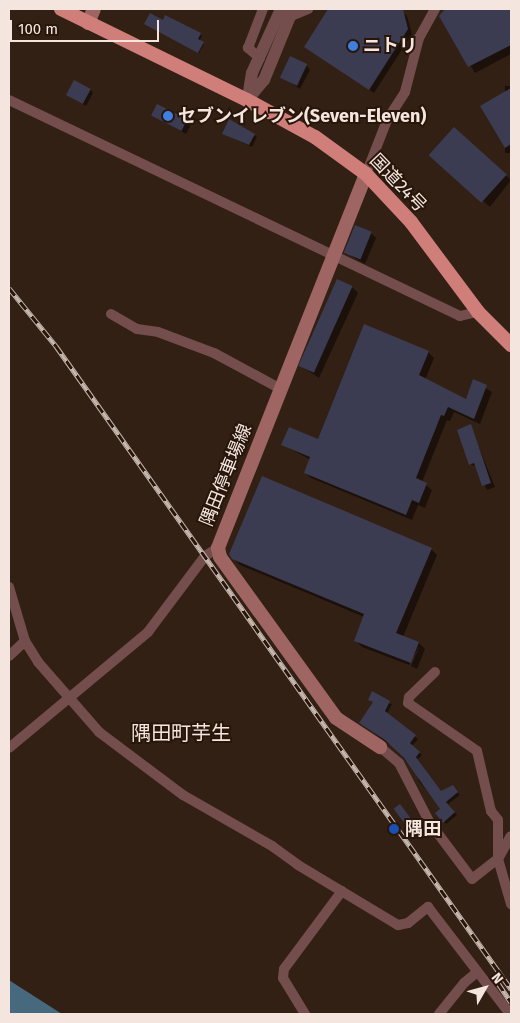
<!DOCTYPE html>
<meta charset="utf-8">
<style>
body{margin:0}
#map{position:relative;width:520px;height:1023px;overflow:hidden;background:#332014;font-family:"Fira Sans","Noto Sans JP",sans-serif}
div>[style]{position:absolute}
.water>*{inset:0;background:#47697e}
.shadow>*{inset:0;background:#0007;transform-origin:0 0}
.building>*{inset:0;background:#3b3c52;transform-origin:0 0}
.minor>*{height:10px;margin:-5px;padding:0 5px;transform-origin:5px;border-radius:5px;background:#734e4c}
.tertiary>*{height:12px;margin:-6px;padding:0 6px;transform-origin:6px;border-radius:6px;background:#734e4c}
.secondary>*{height:14px;margin:-7px;padding:0 7px;transform-origin:7px;border-radius:7px;background:#9f6562}
.trunk>*{height:14px;margin:-7px;padding:0 7px;transform-origin:7px;border-radius:7px;background:#d07e7a}
.rail>*{height:5px;margin-top:-2.5px;transform-origin:0;background:repeating-linear-gradient(90deg,#29160b 0 9px,#c6b7af 0 18px);box-sizing:border-box;border-block:1px solid #c6b7af}
.dots>*{width:14px;height:14px;translate:-50% -50%;box-sizing:border-box;border:2px solid #29160b;border-radius:50%}
span{translate:-50% -50%;white-space:nowrap;text-align:center;line-height:1.15;-webkit-text-stroke:4px #29160b;paint-order:stroke}
.poi-label{font-size:18px;color:#f4e6df;font-weight:700}
.left{translate:0 -50%;text-align:left}
.street-label{font-size:18px;color:#f4e6df}
.quarter-label{font-size:20px;color:#f4e6df}
.frame{position:absolute;inset:0;border:10px solid #f4e6df;pointer-events:none}
.north{position:absolute;left:460px;top:963px;width:50px;height:50px;-webkit-text-stroke:4px #29160b;paint-order:stroke;rotate:52deg;font-size:14px;font-weight:700;line-height:20px;text-align:center;color:#f4e6df}
.north::after{content:'';display:block;margin:auto;width:18px;height:22px;background:#f4e6df;clip-path:polygon(50% 0,100% 100%,50% 72%,0 100%)}
.scale{position:absolute;left:10px;top:20px;width:149px;height:22px;box-sizing:border-box;border:2px solid #f4e6df;border-top:0;padding-left:6px;font-size:15px;line-height:18px;white-space:nowrap;color:#f4e6df;-webkit-text-stroke:4px #29160b;paint-order:stroke}
</style>
<div id="map">
<div class="water">
<i style="clip-path:polygon(9px 980px,15px 984px,62px 1014px,9px 1014px)"></i>
</div>
<div class="shadow">
<i style="clip-path:polygon(329px 9px,399px 9px,407px 16px,412px 34px,374px 93px,306px 47px)"></i>
<i style="clip-path:polygon(446px 9px,511px 9px,511px 54px,475px 73px,441px 16px)"></i>
<i style="clip-path:polygon(166px 17px,202px 36px,199px 41px,204px 44px,199px 53px,147px 25px,163px 22px)"></i>
<i style="clip-path:polygon(306px 65px,310px 70px,300px 89px,281px 76px)"></i>
<i style="left:511px;top:86px;width:67px;height:6px;rotate:90deg"></i>
<i style="clip-path:polygon(91px 90px,93px 93px,86px 106px,67px 95px)"></i>
<i style="clip-path:polygon(152px 115px,186px 120px,191px 124px,186px 134px)"></i>
<i style="clip-path:polygon(454px 129px,511px 180px,490px 207px,437px 161px)"></i>
<i style="clip-path:polygon(223px 134px,254px 135px,257px 137px,252px 147px)"></i>
<i style="clip-path:polygon(371px 233px,376px 238px,365px 264px,346px 253px)"></i>
<i style="clip-path:polygon(352px 287px,358px 293px,319px 378px,301px 366px)"></i>
<i style="clip-path:polygon(428px 352px,434px 358px,425px 380px,466px 400px,474px 381px,492px 392px,480px 424px,454px 412px,450px 421px,447px 420px,422px 482px,432px 490px,425px 508px,418px 505px,412px 520px,311px 478px,306px 473px,311px 460px,283px 445px,318px 441px)"></i>
<i style="clip-path:polygon(470px 426px,495px 487px,487px 490px,477px 467px,470px 464px)"></i>
<i style="clip-path:polygon(431px 549px,437px 555px,403px 637px,419px 643px,425px 649px,417px 669px,411px 666px,420px 645px,409px 665px,362px 647px,355px 640px,364px 617px,240px 565px,233px 558px)"></i>
<i style="clip-path:polygon(370px 700px,392px 704px,387px 714px,418px 739px,412px 746px,422px 755px,418px 759px,441px 793px,452px 787px,460px 795px,448px 804px,457px 815px,446px 824px,437px 813px,442px 809px,418px 780px,421px 777px,392px 746px,363px 725px,374px 703px)"></i>
<i style="clip-path:polygon(402px 808px,414px 823px,409px 827px,407px 824px)"></i>
</div>
<div class="building">
<i style="clip-path:polygon(328px 9px,403px 9px,408px 29px,369px 90px,304px 47px)"></i>
<i style="clip-path:polygon(445px 9px,511px 9px,511px 45px,468px 67px,439px 16px)"></i>
<i style="clip-path:polygon(150px 13px,163px 20px,165px 15px,201px 33px,198px 39px,204px 42px,198px 53px,144px 24px)"></i>
<i style="left:290px;top:56px;width:19px;height:24px;rotate:25deg"></i>
<i style="left:74px;top:80px;width:19px;height:17px;rotate:28deg"></i>
<i style="clip-path:polygon(511px 88px,511px 144px,505px 148px,480px 106px)"></i>
<i style="left:157px;top:104px;width:34px;height:13px;rotate:27deg"></i>
<i style="clip-path:polygon(229px 119px,255px 134px,249px 145px,222px 134px)"></i>
<i style="left:454px;top:127px;width:71px;height:38px;rotate:42deg"></i>
<i style="left:355px;top:225px;width:18px;height:30px;rotate:22deg"></i>
<i style="left:337px;top:279px;width:17px;height:95px;rotate:24deg"></i>
<i style="clip-path:polygon(364px 324px,429px 351px,419px 375px,466px 399px,473px 379px,487px 385px,474px 419px,448px 407px,444px 416px,441px 415px,416px 478px,427px 483px,419px 503px,412px 500px,406px 515px,304px 473px,310px 457px,281px 445px,289px 427px,318px 439px)"></i>
<i style="clip-path:polygon(471px 424px,491px 483px,482px 486px,474px 463px,469px 465px,457px 430px)"></i>
<i style="clip-path:polygon(262px 476px,432px 548px,396px 633px,419px 642px,411px 663px,354px 641px,364px 614px,232px 559px,229px 554px)"></i>
<i style="clip-path:polygon(372px 691px,390px 701px,385px 711px,416px 735px,410px 743px,420px 752px,416px 757px,441px 791px,453px 785px,458px 792px,446px 802px,455px 812px,443px 823px,435px 813px,440px 809px,404px 758px,385px 740px,359px 723px,373px 702px,368px 700px)"></i>
<i style="left:400px;top:804px;width:20px;height:8px;rotate:53deg"></i>
</div>
<div class="minor">
<i style="left:289px;top:17px;width:21px;rotate:-23deg"></i>
<i style="left:260px;top:58px;width:16px;rotate:-140deg"></i>
<i style="left:248px;top:48px;width:42px;rotate:-69deg"></i>
<i style="left:9px;top:100px;width:500px;rotate:25.59deg"></i>
<i style="left:460px;top:316px;width:18px;rotate:-13deg"></i>
<i style="left:366px;top:174px;width:58px;rotate:-68.7deg"></i>
<i style="left:387px;top:120px;width:33px;rotate:-57deg"></i>
<i style="left:405px;top:92px;width:56px;rotate:-75.5deg"></i>
<i style="left:419px;top:38px;width:33px;rotate:-61deg"></i>
<i style="left:111px;top:314px;width:30px;rotate:30deg"></i>
<i style="left:137px;top:329px;width:21px;rotate:8deg"></i>
<i style="left:158px;top:332px;width:60px;rotate:20.6deg"></i>
<i style="left:214px;top:353px;width:74px;rotate:28.3deg"></i>
<i style="left:9px;top:587px;width:56px;rotate:73.5deg"></i>
<i style="left:25px;top:641px;width:25px;rotate:58deg"></i>
<i style="left:38px;top:662px;width:93px;rotate:48.9deg"></i>
<i style="left:99px;top:732px;width:105px;rotate:36.9deg"></i>
<i style="left:183px;top:795px;width:103px;rotate:29.8deg"></i>
<i style="left:272px;top:846px;width:32px;rotate:36deg"></i>
<i style="left:298px;top:865px;width:117px;rotate:31deg"></i>
<i style="left:398px;top:925px;width:10px;rotate:-11deg"></i>
<i style="left:408px;top:923px;width:26px;rotate:-39deg"></i>
<i style="left:428px;top:907px;width:135px;rotate:52.5deg"></i>
<i style="left:9px;top:656px;width:22px;rotate:-43deg"></i>
<i style="left:435px;top:672px;width:36px;rotate:136deg"></i>
<i style="left:409px;top:697px;width:6px;rotate:99deg"></i>
<i style="left:408px;top:703px;width:84px;rotate:34.8deg"></i>
<i style="left:477px;top:751px;width:62px;rotate:76.9deg"></i>
<i style="left:491px;top:811px;width:11px;rotate:52deg"></i>
<i style="left:498px;top:820px;width:39px;rotate:90deg"></i>
<i style="left:498px;top:859px;width:47px;rotate:73.9deg"></i>
<i style="left:380px;top:747px;width:25px;rotate:40deg"></i>
<i style="left:399px;top:763px;width:68px;rotate:62.7deg"></i>
<i style="left:430px;top:823px;width:70px;rotate:53.1deg"></i>
<i style="left:472px;top:879px;width:33px;rotate:-38deg"></i>
<i style="left:498px;top:859px;width:26px;rotate:-61deg"></i>
<i style="left:9px;top:748px;width:181px;rotate:-39.8deg"></i>
<i style="left:148px;top:632px;width:95px;rotate:-53.1deg"></i>
<i style="left:205px;top:556px;width:15px;rotate:-32deg"></i>
<i style="left:305px;top:1014px;width:42px;rotate:-121.4deg"></i>
<i style="left:283px;top:978px;width:9px;rotate:-84deg"></i>
<i style="left:284px;top:969px;width:97px;rotate:-53.4deg"></i>
<i style="left:439px;top:1014px;width:40px;rotate:-51deg"></i>
<i style="left:464px;top:983px;width:17px;rotate:-40deg"></i>
</div>
<div class="tertiary">
<i style="left:248px;top:98px;width:25px;rotate:-81deg"></i>
<i style="left:252px;top:73px;width:70px;rotate:-65.6deg"></i>
<i style="left:247px;top:100px;width:26px;rotate:-50deg"></i>
<i style="left:264px;top:80px;width:77px;rotate:-67.8deg"></i>
</div>
<div class="secondary">
<i style="left:88px;top:23px;width:15px;rotate:-67deg"></i>
<i style="left:366px;top:174px;width:402px;rotate:111.6deg"></i>
<i style="left:218px;top:548px;width:9px;rotate:77deg"></i>
<i style="left:220px;top:557px;width:198px;rotate:54.2deg"></i>
<i style="left:336px;top:718px;width:53px;rotate:33.4deg"></i>
</div>
<div class="trunk">
<i style="left:61px;top:9px;width:207px;rotate:26.1deg"></i>
<i style="left:247px;top:100px;width:77px;rotate:28.6deg"></i>
<i style="left:315px;top:137px;width:63px;rotate:36deg"></i>
<i style="left:366px;top:174px;width:66px;rotate:46.8deg"></i>
<i style="left:411px;top:222px;width:112px;rotate:53.3deg"></i>
<i style="left:478px;top:312px;width:47px;rotate:45deg"></i>
</div>
<div class="rail">
<i style="left:9px;top:288px;width:75px;rotate:51deg"></i>
<i style="left:56px;top:346px;width:788px;rotate:54.72deg"></i>
<i style="left:498px;top:983px;width:23px;rotate:56deg"></i>
</div>
<div class="dots">
<i style="left:353px;top:46px;background:#3f7fe0"></i>
<i style="left:168px;top:116px;background:#3f7fe0"></i>
<i style="left:394px;top:829px;background:#1a4fb4"></i>
</div>
<div class="poi-label">
<span class="left" style="left:363px;top:46px">ニトリ</span>
<span class="left" style="left:178px;top:116px">セブンイレブン(Seven-Eleven)</span>
<span class="left" style="left:405px;top:829px">隅田</span>
</div>
<div class="street-label">
<span style="left:398px;top:183px;rotate:46deg">国道24号</span>
<span style="left:226px;top:475px;rotate:-68deg">隅田停車場線</span>
</div>
<div class="quarter-label">
<span style="left:181px;top:733px">隅田町芋生</span>
</div>
<div class="frame"></div>
<div class="north">N</div>
<div class="scale">100 m</div>
</div>
